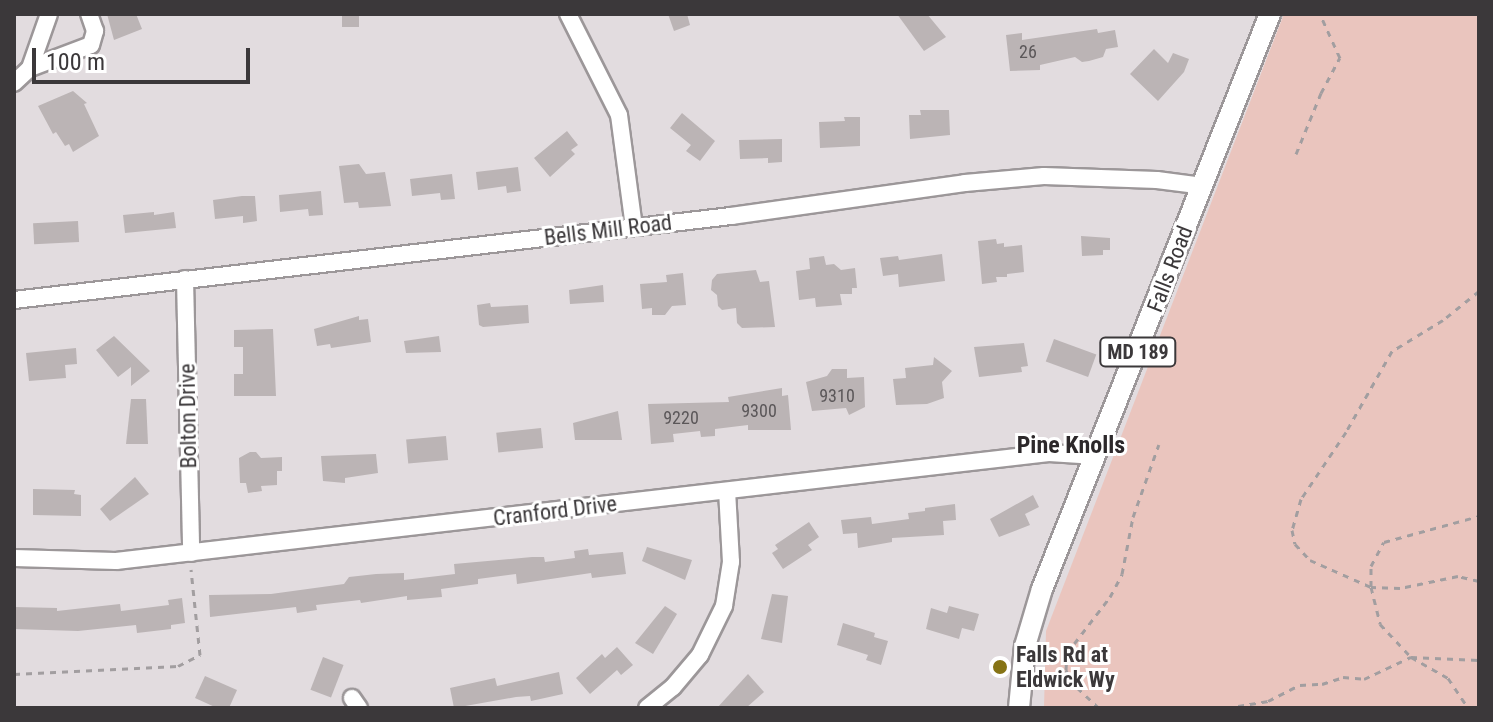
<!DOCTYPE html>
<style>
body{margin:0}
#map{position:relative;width:1493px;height:722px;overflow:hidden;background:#e2dcdf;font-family:"Roboto Condensed",sans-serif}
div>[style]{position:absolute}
.green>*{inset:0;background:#eac5be}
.building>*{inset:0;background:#bbb4b5;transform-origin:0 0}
.path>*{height:3px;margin-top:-1.5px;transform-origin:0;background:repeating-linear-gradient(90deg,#a29ea0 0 6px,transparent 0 12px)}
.roads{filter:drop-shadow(2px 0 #9c9799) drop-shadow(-2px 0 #9c9799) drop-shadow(0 2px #9c9799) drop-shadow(0 -2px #9c9799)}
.minor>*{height:16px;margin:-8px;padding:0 8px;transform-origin:8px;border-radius:8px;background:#fff}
.major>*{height:20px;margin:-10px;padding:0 10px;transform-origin:10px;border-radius:10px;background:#fff}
.dots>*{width:22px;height:22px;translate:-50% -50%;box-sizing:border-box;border:4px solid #fff;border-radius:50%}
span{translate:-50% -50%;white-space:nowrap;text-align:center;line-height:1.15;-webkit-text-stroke:6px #fff;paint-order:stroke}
.number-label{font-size:18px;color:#5b5759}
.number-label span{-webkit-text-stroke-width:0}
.shield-label span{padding:2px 6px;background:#fff;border:2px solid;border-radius:6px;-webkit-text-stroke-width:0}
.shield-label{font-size:20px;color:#3b383a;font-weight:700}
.street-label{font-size:22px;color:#3b383a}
.poi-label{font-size:22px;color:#3b383a;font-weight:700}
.left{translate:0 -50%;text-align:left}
.neighbourhood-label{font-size:24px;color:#2c282a;font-weight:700}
.frame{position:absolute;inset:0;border:16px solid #3b383a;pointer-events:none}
.scale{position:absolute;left:32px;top:48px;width:218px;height:36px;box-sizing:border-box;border:4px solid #3b383a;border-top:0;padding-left:10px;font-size:24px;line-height:28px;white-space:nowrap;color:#3b383a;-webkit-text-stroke:6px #fff;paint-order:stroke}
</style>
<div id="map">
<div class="green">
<i style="clip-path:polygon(1284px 14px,1479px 14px,1479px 708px,1044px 708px,1046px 631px)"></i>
</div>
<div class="building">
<i style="clip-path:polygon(107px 14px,136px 14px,142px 29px,114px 40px)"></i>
<i style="left:342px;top:14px;width:17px;height:13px"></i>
<i style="clip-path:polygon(668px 14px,687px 14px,690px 25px,674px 31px)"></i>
<i style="clip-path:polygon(897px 14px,927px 14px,946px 37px,924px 51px)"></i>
<i style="clip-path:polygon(1097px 29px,1098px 33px,1115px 30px,1118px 47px,1106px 49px,1103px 57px,1089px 61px,1082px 62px,1075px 57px,1040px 65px,1040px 70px,1010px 71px,1006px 35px,1022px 33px,1022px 40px)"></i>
<i style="clip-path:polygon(1154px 49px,1168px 63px,1173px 53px,1189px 59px,1184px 72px,1158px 101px,1130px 74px)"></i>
<i style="clip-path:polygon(73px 91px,87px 103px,84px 104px,99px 136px,73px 152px,69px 144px,65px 146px,56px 132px,53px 134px,38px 106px)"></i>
<i style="clip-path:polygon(920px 110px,949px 110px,950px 135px,910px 139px,909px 115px,921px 115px)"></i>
<i style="clip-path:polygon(682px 113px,715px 141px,700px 161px,686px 151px,691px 145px,670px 128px)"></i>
<i style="clip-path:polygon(844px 117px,860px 117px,860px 146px,820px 148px,819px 122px,845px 121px)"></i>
<i style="clip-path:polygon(567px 131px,578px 145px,571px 150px,575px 154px,550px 177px,534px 158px)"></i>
<i style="clip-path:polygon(782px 139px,782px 162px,768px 163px,768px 158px,740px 159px,739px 140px)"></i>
<i style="clip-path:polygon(359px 164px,366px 174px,385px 172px,391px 206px,359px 208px,358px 202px,344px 203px,339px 166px)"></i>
<i style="clip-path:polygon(518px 167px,521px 191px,507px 193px,506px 186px,478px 190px,476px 172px)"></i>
<i style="clip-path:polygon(452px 174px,455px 199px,441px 200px,440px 193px,412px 196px,410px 179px)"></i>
<i style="clip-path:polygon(321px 191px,323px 215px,309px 216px,308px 209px,280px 212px,279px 195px)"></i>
<i style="clip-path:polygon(242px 196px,255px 196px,257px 221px,243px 223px,243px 216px,215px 219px,213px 200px)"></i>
<i style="clip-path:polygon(154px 212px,154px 215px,174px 212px,176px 228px,125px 233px,123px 215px)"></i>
<i style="left:78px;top:221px;width:21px;height:45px;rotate:87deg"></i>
<i style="clip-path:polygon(1081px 236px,1110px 238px,1110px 250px,1103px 250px,1103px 255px,1082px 256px)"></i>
<i style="clip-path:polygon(996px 239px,997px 244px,1004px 243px,1004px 247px,1022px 245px,1024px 272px,1007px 274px,1007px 277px,996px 277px,997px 282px,982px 284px,978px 241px)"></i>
<i style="clip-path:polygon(942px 254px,945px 281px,899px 287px,898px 274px,883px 276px,880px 258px,898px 256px,899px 260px)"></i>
<i style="clip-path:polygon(824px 256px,826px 265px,834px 264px,841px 270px,855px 268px,857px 288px,852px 288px,852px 294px,840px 294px,842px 305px,816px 307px,815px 298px,799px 300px,796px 271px,810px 269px,809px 258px)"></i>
<i style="clip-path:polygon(756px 270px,760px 282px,769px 281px,775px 327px,742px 328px,737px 323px,736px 308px,722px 310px,718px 306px,717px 295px,711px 290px,712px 280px,717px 274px)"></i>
<i style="clip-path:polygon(683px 273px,686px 305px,672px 306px,665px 315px,652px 315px,652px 308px,642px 309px,640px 284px,667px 282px,666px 275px)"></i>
<i style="clip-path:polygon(603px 285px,604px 302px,570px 304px,569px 290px)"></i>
<i style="clip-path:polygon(490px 303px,491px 307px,528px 305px,529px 323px,483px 327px,479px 325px,477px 305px)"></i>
<i style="clip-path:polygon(359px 316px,359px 320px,368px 319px,371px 342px,331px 348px,330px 344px,317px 346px,314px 329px)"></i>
<i style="clip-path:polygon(273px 329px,276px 396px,234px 396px,234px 374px,243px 374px,243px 347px,234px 347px,234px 330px)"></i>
<i style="clip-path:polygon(114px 336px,150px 371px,131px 386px,131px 367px,118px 377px,96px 350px)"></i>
<i style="clip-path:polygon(439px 336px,441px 352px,406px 353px,404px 341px)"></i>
<i style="left:1054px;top:339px;width:45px;height:24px;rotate:20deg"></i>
<i style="clip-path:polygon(1024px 343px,1028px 366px,1021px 367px,1022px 372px,979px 377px,974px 347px)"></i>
<i style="clip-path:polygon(76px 348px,77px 364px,65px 365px,66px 378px,29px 381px,26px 353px)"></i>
<i style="clip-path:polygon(934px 357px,952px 371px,942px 382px,944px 398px,927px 404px,896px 405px,893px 379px,906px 378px,905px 368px,933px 365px)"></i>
<i style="clip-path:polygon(832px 369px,847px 369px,847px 378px,864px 377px,865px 407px,849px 415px,846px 408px,812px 411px,806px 382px,827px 376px)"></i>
<i style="clip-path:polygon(782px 388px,782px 396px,788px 395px,791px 430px,748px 430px,748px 425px,715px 429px,715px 436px,701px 437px,700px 431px,673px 434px,674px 442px,651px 444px,648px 404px,729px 402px,728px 397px)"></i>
<i style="clip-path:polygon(131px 399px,146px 399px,148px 444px,126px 444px)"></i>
<i style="clip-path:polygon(618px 411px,622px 440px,575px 440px,573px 423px)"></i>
<i style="left:541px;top:428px;width:20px;height:45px;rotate:84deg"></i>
<i style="left:446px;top:436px;width:24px;height:40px;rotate:85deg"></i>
<i style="clip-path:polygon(250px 452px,256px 452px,261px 458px,282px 457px,282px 471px,277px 471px,277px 485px,261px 486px,262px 491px,248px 493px,246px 483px,240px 483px,239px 458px)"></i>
<i style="clip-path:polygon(376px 454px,378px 473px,345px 478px,345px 483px,323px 481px,321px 456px)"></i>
<i style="clip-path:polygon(135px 477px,149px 494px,110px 521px,100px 509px)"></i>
<i style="clip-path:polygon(33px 489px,75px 490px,74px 494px,81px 495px,81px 516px,33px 515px)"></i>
<i style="clip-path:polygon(1033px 495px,1039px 507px,1025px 514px,1030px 525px,999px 537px,990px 519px)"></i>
<i style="clip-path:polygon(955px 504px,956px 520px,943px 521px,944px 535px,892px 538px,892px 542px,858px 548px,857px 533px,843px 534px,841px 520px,871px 517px,872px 524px,909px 519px,908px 513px,925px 511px,925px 508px)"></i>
<i style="clip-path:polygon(809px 522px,819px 537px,808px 545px,812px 550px,783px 569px,772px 553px,778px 549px,775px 545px)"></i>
<i style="clip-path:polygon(647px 547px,692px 560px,685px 580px,642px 561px)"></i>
<i style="clip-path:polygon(588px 549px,589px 555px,623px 552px,626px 574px,592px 578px,591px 573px,517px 584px,516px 574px,478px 579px,478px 584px,441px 589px,442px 597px,407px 600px,407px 596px,361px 603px,360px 600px,316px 605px,317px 610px,297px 613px,296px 607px,210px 617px,209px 595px,271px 594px,344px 584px,349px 577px,376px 574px,404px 573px,404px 580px,455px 574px,454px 564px,532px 557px,544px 557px,545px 562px,575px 558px,574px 551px)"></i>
<i style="clip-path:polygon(772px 594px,788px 596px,782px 643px,761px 639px)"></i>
<i style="clip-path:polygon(182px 598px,185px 623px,171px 625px,171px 629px,137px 633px,136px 625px,78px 631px,14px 629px,14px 607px,57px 608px,57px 611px,120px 604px,121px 611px,169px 605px,168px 600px)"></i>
<i style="clip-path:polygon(665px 606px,677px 614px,653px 654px,635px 643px)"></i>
<i style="clip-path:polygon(949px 606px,979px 614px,974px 631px,962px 628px,959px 639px,926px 629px,931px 608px,947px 613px)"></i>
<i style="clip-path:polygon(843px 623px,875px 633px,874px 637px,888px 641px,881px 665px,866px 660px,868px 655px,837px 645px)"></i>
<i style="clip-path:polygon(617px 647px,633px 665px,621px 675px,617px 670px,590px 694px,576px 678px,602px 654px,605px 658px)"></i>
<i style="left:323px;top:657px;width:22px;height:35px;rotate:21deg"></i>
<i style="clip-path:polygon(559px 672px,563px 694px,531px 701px,530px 696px,516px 697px,454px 708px,450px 688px,495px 678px,497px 686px)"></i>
<i style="clip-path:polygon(748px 674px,764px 692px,746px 708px,717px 708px)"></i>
<i style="clip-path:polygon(205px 676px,237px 690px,229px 708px,217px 708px,195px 698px)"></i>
</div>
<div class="path">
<i style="left:1296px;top:154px;width:66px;rotate:-67.7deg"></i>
<i style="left:1321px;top:93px;width:40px;rotate:-62deg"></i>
<i style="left:1340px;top:58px;width:48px;rotate:-114.4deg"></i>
<i style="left:1479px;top:291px;width:46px;rotate:141.1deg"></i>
<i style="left:1443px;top:320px;width:60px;rotate:148.7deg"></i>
<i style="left:1392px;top:351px;width:93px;rotate:119.6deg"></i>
<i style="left:1346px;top:432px;width:81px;rotate:123.9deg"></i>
<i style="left:1301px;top:499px;width:32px;rotate:106deg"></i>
<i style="left:1292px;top:530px;width:14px;rotate:78deg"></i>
<i style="left:1295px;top:544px;width:22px;rotate:47deg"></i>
<i style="left:1310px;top:560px;width:67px;rotate:23.9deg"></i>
<i style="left:1371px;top:587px;width:21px;rotate:-90deg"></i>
<i style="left:1371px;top:566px;width:27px;rotate:-62deg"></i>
<i style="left:1384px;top:542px;width:98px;rotate:-15.3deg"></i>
<i style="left:1479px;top:581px;width:22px;rotate:-167deg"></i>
<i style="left:1458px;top:576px;width:59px;rotate:168.3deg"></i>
<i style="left:1400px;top:588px;width:29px;rotate:-178deg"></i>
<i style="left:1371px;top:587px;width:38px;rotate:76deg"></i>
<i style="left:1380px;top:624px;width:45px;rotate:46.8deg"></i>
<i style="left:1411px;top:657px;width:68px;rotate:2.5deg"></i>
<i style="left:14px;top:674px;width:164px;rotate:-2.8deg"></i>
<i style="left:178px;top:666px;width:25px;rotate:-27deg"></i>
<i style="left:200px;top:655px;width:86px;rotate:-96deg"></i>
<i style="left:1099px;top:708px;width:35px;rotate:-137deg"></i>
<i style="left:1073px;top:684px;width:16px;rotate:-117deg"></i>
<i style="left:1066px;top:670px;width:17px;rotate:-87deg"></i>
<i style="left:1067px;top:653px;width:71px;rotate:-52.5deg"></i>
<i style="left:1110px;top:597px;width:26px;rotate:-62deg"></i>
<i style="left:1122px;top:574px;width:58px;rotate:-79.1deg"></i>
<i style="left:1133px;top:517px;width:77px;rotate:-70.4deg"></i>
<i style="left:1226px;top:708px;width:43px;rotate:-9.5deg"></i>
<i style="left:1268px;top:701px;width:36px;rotate:-27deg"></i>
<i style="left:1300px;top:685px;width:22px;rotate:-3deg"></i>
<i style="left:1322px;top:684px;width:22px;rotate:-18deg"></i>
<i style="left:1343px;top:677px;width:21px;rotate:5deg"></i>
<i style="left:1364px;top:679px;width:52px;rotate:-25.1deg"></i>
<i style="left:1411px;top:657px;width:43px;rotate:29.6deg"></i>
<i style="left:1448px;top:678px;width:36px;rotate:56deg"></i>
</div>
<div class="roads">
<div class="minor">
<i style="left:568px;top:14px;width:113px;rotate:63.2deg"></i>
<i style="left:619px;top:115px;width:113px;rotate:82.4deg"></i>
<i style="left:30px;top:68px;width:57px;rotate:-70.6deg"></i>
<i style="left:14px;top:83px;width:22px;rotate:-43deg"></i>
<i style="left:30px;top:68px;width:65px;rotate:-20.7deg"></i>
<i style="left:91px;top:45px;width:15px;rotate:-74deg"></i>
<i style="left:95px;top:31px;width:18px;rotate:-109deg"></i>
<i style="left:185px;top:279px;width:274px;rotate:88.7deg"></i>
<i style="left:14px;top:300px;width:722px;rotate:-6.68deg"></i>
<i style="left:731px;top:216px;width:236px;rotate:-8deg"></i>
<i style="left:965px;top:183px;width:79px;rotate:-5.1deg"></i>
<i style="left:1044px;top:176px;width:113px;rotate:2deg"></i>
<i style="left:1157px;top:180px;width:46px;rotate:7.4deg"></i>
<i style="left:14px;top:558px;width:102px;rotate:1.7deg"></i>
<i style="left:116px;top:561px;width:939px;rotate:-6.6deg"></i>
<i style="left:1049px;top:453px;width:47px;rotate:3.7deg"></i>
<i style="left:352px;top:698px;width:12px;rotate:55deg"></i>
<i style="left:647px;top:708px;width:33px;rotate:-39deg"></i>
<i style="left:673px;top:687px;width:42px;rotate:-49.8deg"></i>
<i style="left:700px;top:655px;width:55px;rotate:-63.9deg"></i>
<i style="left:724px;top:606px;width:45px;rotate:-81deg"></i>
<i style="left:731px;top:562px;width:71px;rotate:-93.2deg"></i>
</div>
<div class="major">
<i style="left:1019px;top:708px;width:62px;rotate:-84.5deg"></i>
<i style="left:1025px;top:646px;width:59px;rotate:-73.4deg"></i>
<i style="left:1042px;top:589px;width:619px;rotate:-68.37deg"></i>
</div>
</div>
<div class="dots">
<i style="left:1000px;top:667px;background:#867315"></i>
</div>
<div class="number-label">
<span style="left:1028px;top:52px">26</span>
<span style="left:837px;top:396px">9310</span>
<span style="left:759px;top:411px">9300</span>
<span style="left:681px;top:418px">9220</span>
</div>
<div class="shield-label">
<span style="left:1138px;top:352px">MD 189</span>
</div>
<div class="street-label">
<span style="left:608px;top:230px;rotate:-7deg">Bells Mill Road</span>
<span style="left:1170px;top:269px;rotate:-69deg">Falls Road</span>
<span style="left:188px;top:416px;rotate:-91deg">Bolton Drive</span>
<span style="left:555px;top:511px;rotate:-7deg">Cranford Drive</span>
</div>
<div class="poi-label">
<span class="left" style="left:1016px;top:667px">Falls Rd at<br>Eldwick Wy</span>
</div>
<div class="neighbourhood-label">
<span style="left:1071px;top:446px">Pine Knolls</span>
</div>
<div class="frame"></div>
<div class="scale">100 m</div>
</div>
